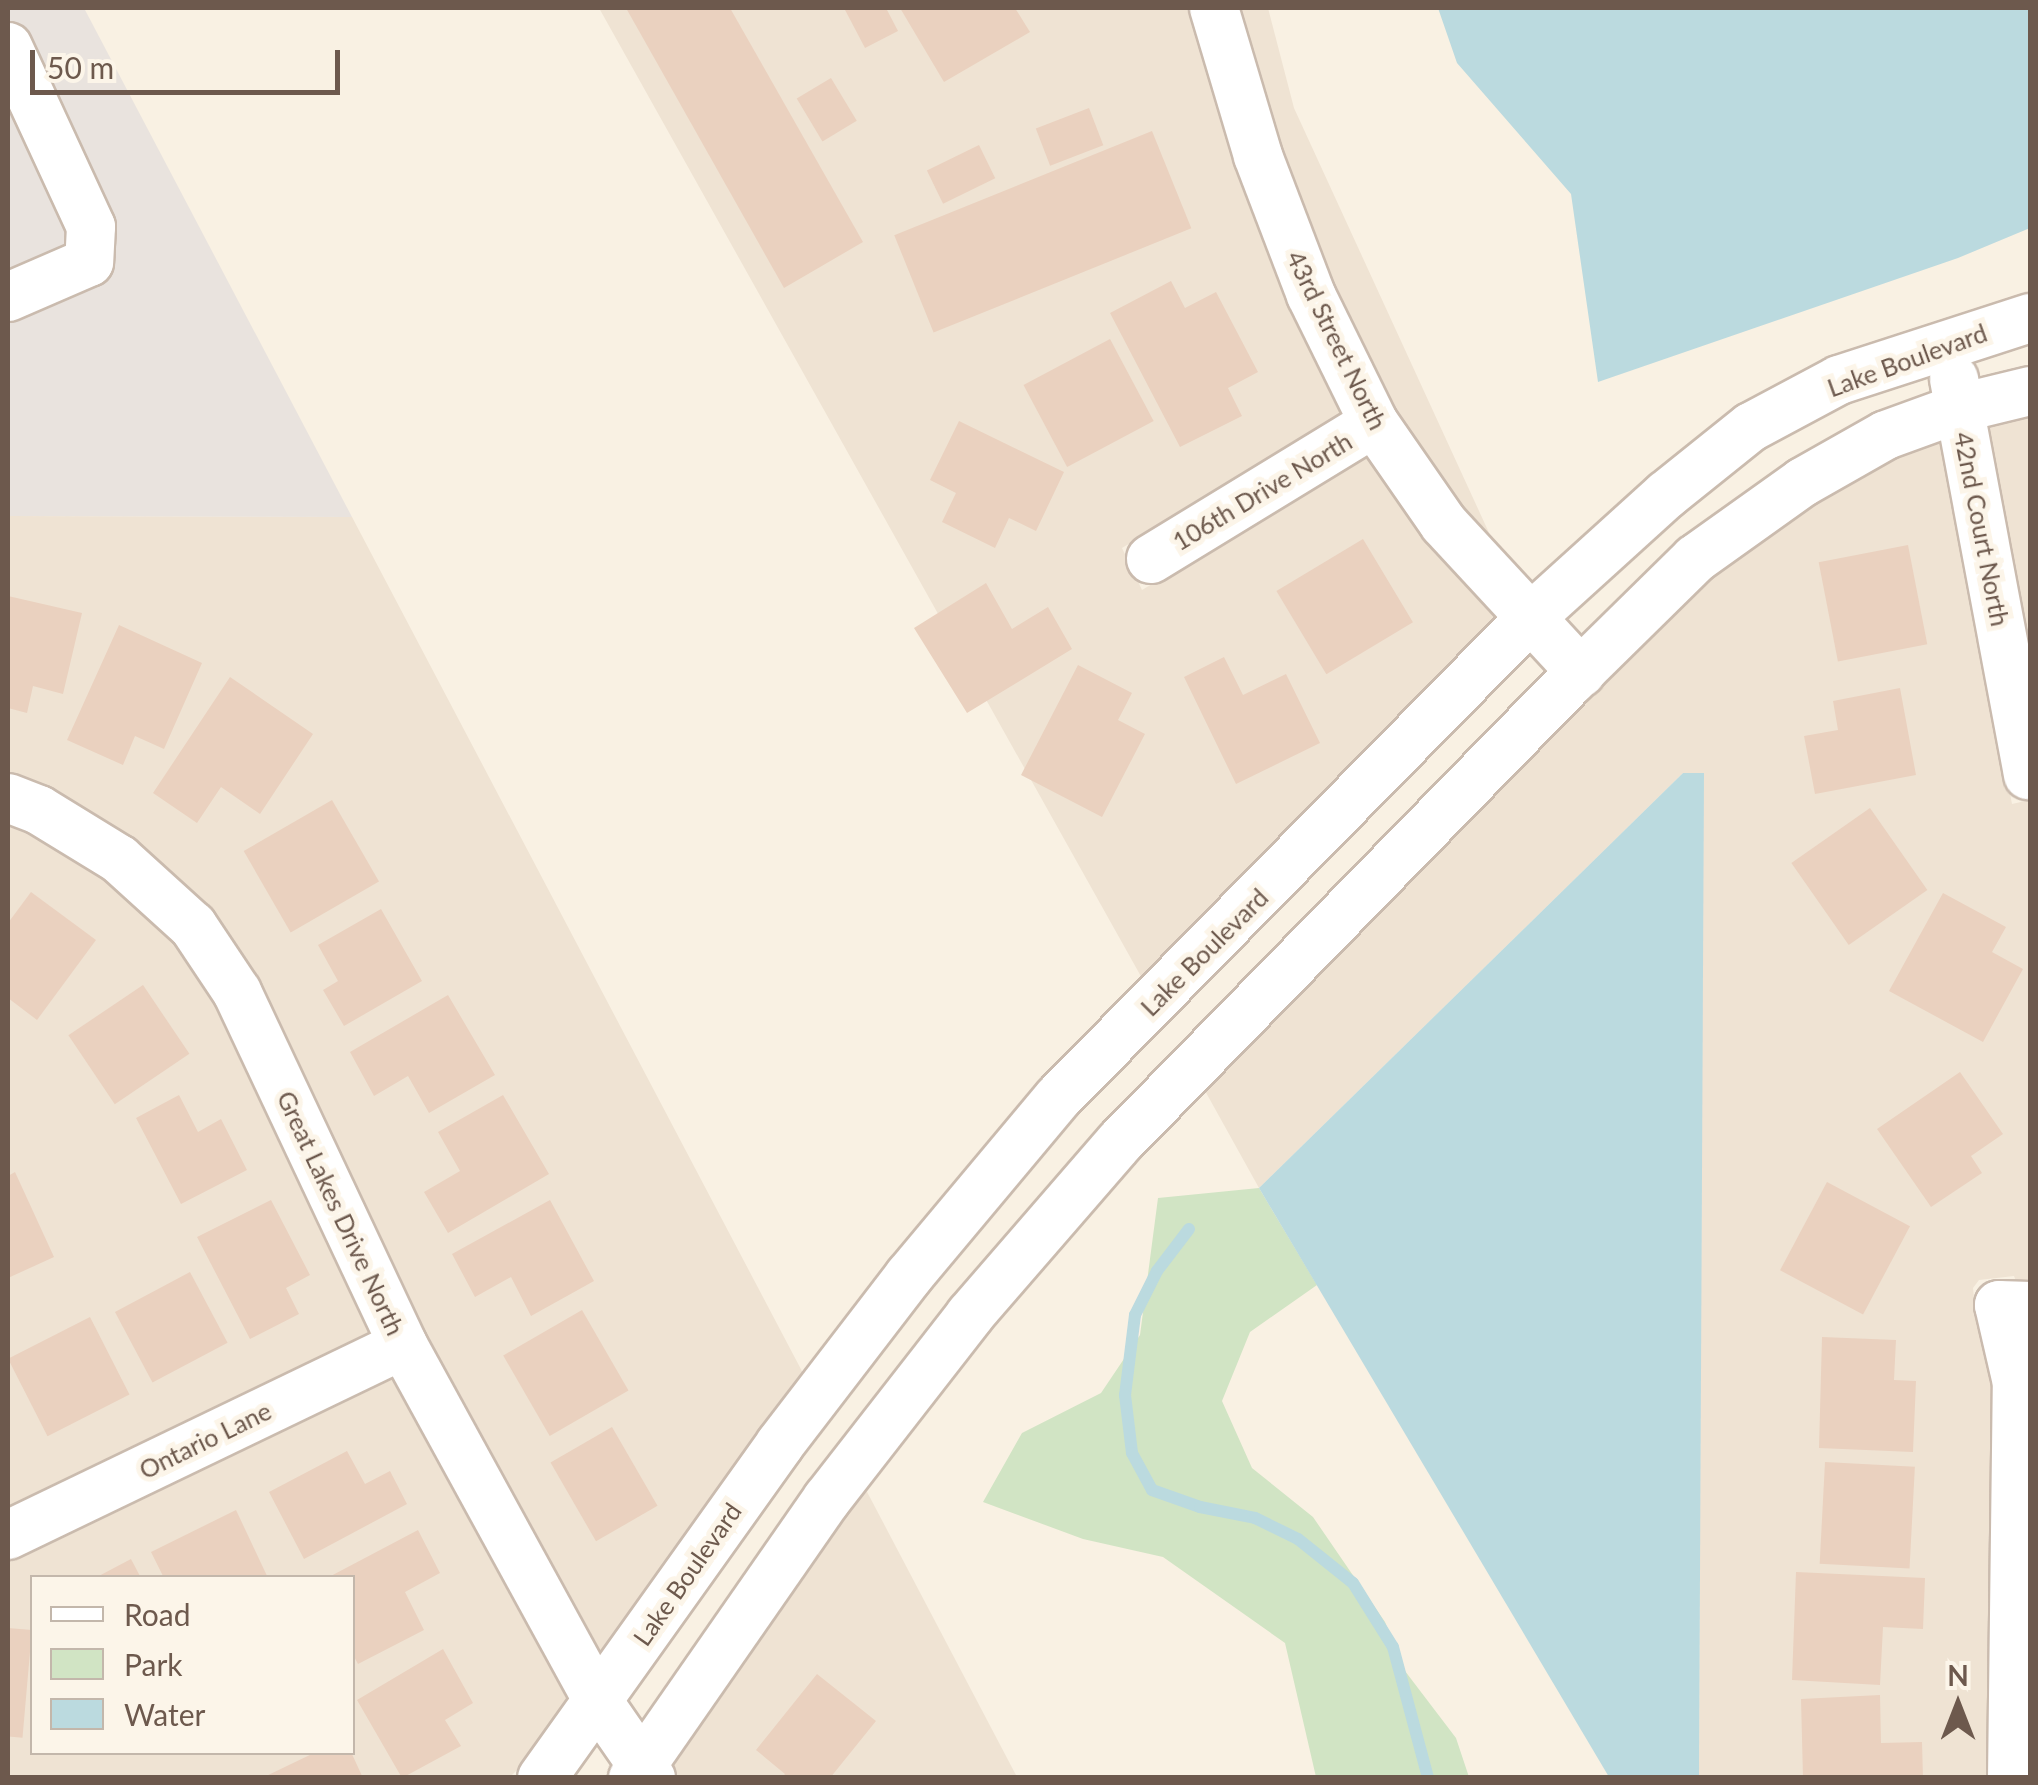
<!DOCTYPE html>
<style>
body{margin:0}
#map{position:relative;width:2038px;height:1785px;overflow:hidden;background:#f9f1e3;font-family:Lato,sans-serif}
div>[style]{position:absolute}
.residential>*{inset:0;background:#efe3d3}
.industrial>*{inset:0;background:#e9e3de}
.green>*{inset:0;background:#d1e4c4}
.water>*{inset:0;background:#bbdadf}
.stream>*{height:12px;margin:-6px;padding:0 6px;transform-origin:6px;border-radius:6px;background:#bbdadf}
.building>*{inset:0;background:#ead1bf;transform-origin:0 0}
.roads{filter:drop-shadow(2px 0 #cabbae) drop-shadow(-2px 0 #cabbae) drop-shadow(0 2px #cabbae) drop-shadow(0 -2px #cabbae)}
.minor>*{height:48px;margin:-24px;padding:0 24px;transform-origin:24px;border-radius:24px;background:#fff}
span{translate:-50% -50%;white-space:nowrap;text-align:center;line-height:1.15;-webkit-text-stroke:10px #fcf5e9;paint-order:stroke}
.street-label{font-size:25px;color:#6d594d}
.frame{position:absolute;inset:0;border:10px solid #6d594d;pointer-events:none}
.legend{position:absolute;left:30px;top:1575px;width:325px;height:180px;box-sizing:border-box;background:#fcf5e9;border:2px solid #c3b7ab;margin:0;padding:12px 18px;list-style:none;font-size:30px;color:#6d594d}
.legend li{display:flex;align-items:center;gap:20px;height:50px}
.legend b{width:50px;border:2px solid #c3b7ab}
.north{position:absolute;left:1908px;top:1655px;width:100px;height:100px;-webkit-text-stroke:8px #fcf5e9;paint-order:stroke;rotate:0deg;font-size:28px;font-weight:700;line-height:40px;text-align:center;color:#6d594d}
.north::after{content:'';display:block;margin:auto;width:35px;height:45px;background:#6d594d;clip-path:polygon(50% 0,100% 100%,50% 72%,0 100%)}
.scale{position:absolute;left:30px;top:50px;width:310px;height:45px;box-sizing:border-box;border:5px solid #6d594d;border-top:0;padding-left:12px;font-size:30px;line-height:35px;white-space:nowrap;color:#6d594d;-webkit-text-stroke:8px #fcf5e9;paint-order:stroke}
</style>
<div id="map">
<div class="residential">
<i style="clip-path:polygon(599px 8px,1192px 8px,1345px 414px,1122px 548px,1142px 590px,1368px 454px,1429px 541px,1498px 619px,1143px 980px)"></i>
<i style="clip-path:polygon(1236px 8px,1268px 8px,1294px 108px,1496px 548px,1460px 508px,1392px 410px,1330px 285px,1278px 147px)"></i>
<i style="clip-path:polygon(2030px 416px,2030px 669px,1985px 427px)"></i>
<i style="clip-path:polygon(1944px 440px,2012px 804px,2030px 800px,2030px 1282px,2016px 1281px,2014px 1276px,1979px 1280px,1973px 1288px,1977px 1328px,1983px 1328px,1996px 1385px,1991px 1777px,1699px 1777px,1703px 773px,1683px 773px,1259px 1188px,1204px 1089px,1708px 579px,1814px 504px,1895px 458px)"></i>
<i style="clip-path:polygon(8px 516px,352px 517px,804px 1375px,600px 1658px,422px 1334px,254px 977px,49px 789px,8px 773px)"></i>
<i style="clip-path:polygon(8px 823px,107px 879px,178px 942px,219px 1005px,373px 1333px,8px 1509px)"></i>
<i style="clip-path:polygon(evenodd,395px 1375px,569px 1694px,571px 1700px,526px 1761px,510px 1777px,8px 1778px,8px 1560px,395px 1375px,32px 1578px,352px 1578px,352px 1752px,32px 1752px,32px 1578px)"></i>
<i style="clip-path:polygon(865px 1488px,1017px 1777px,678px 1778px,670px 1765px)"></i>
</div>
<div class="industrial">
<i style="clip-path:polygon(8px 8px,84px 8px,352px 517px,8px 516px)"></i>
</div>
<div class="green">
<i style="clip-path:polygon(1259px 1188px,1317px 1285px,1250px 1332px,1222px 1401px,1252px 1468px,1313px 1517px,1385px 1622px,1405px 1671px,1456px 1738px,1469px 1777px,1316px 1777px,1285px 1643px,1163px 1557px,1083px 1539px,983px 1502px,1022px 1433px,1101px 1393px,1140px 1335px,1158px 1198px)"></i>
</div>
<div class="water">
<i style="clip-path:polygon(1438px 8px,2030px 8px,2030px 228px,1958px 258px,1598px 382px,1571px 194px,1457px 63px)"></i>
<i style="clip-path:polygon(1683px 773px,1704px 773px,1699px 1777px,1609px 1777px,1259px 1188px)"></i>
</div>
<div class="stream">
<i style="left:1189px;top:1229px;width:53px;rotate:127.3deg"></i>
<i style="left:1157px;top:1271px;width:49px;rotate:116.6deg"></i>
<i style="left:1135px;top:1315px;width:81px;rotate:97.1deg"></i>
<i style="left:1125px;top:1395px;width:58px;rotate:83.1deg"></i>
<i style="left:1132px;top:1453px;width:42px;rotate:61.6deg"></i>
<i style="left:1152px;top:1490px;width:51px;rotate:19.5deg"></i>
<i style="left:1200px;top:1507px;width:56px;rotate:11.3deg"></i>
<i style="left:1255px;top:1518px;width:48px;rotate:26deg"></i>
<i style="left:1298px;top:1539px;width:70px;rotate:38.7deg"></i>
<i style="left:1353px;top:1583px;width:75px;rotate:58deg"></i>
<i style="left:1393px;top:1647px;width:136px;rotate:75deg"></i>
</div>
<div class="building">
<i style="clip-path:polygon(626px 8px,730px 8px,863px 242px,784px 288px)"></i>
<i style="clip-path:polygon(844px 8px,886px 8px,898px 31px,865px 48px)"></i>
<i style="clip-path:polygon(900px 8px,1015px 8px,1030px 32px,944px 82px)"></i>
<i style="left:831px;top:78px;width:50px;height:40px;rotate:59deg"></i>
<i style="left:1089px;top:108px;width:40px;height:57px;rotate:69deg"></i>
<i style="left:1152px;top:131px;width:105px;height:278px;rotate:68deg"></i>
<i style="left:979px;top:145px;width:37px;height:58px;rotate:64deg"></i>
<i style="clip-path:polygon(1171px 281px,1185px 308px,1216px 292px,1258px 372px,1228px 388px,1242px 416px,1180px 447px,1110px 313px)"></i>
<i style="left:1110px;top:339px;width:93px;height:98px;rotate:62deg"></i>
<i style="clip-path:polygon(959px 421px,1064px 472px,1036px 531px,1009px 518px,995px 548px,942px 522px,956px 493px,930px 480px)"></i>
<i style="left:1363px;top:539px;width:97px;height:101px;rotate:59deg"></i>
<i style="left:1908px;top:545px;width:101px;height:91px;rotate:79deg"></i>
<i style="clip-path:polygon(986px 583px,1012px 629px,1048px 607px,1072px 649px,967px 713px,914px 628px)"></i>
<i style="clip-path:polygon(8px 596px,82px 613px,63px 694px,33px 686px,27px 713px,8px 708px)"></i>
<i style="clip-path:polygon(119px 625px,202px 663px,164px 749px,135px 736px,123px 765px,67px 740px)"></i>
<i style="clip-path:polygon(1224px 657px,1243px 695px,1286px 674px,1320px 743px,1236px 784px,1184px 677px)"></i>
<i style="clip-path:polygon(1078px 665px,1132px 693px,1118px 720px,1145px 734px,1102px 817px,1021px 775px)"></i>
<i style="clip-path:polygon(230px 677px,313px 734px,260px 814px,221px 787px,197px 823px,153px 793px)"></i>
<i style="clip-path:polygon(1900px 688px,1916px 775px,1815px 794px,1804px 736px,1838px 730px,1833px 701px)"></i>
<i style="left:332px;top:800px;width:94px;height:102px;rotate:60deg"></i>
<i style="left:1870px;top:808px;width:100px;height:96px;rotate:55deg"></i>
<i style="clip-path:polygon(31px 892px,96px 940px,37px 1020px,8px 998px,8px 923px)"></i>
<i style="clip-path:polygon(1943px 893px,2006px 927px,1992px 952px,2023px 969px,1983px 1042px,1889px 991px)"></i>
<i style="clip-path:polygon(381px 909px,422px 981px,344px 1026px,323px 990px,338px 981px,318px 945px)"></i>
<i style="left:143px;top:985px;width:83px;height:90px;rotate:56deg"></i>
<i style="clip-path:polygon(448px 995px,495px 1075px,429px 1113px,408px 1076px,374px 1096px,350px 1052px)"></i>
<i style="clip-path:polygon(1960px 1072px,2003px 1134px,1971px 1156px,1982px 1173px,1931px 1207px,1877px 1129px)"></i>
<i style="clip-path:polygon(179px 1095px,198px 1132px,221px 1119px,247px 1170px,181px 1204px,136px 1118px)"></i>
<i style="clip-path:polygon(503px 1095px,549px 1174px,448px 1233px,424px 1192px,460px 1171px,438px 1132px)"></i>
<i style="clip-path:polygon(15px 1172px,54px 1257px,8px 1278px,8px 1176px)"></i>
<i style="left:1827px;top:1182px;width:94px;height:100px;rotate:28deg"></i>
<i style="clip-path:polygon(271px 1200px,310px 1275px,286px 1288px,299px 1314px,250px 1339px,197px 1237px)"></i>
<i style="clip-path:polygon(550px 1200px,594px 1281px,531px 1316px,511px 1277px,475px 1297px,452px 1254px)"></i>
<i style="left:190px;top:1272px;width:80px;height:85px;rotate:62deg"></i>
<i style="left:582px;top:1310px;width:93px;height:91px;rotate:60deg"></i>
<i style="left:90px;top:1317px;width:87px;height:92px;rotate:63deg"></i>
<i style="clip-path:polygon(1822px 1337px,1896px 1340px,1894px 1380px,1916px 1381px,1913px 1452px,1819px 1448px)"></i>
<i style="left:612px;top:1427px;width:91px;height:71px;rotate:60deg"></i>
<i style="clip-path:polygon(347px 1451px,365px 1484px,390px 1471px,407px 1504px,304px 1559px,269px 1492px)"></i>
<i style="left:1825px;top:1462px;width:90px;height:102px;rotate:3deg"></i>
<i style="clip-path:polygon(236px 1510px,268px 1578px,164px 1578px,151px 1552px)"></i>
<i style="clip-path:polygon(418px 1530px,440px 1573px,405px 1592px,424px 1630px,358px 1664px,352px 1653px,352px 1578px,327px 1578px)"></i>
<i style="clip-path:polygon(131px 1559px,141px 1578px,95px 1578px)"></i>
<i style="clip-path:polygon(1796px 1572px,1925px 1578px,1923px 1629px,1883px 1627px,1880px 1685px,1792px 1680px)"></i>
<i style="left:8px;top:1628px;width:24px;height:108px;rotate:5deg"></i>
<i style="clip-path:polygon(443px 1649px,473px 1703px,445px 1720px,461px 1746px,402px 1778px,357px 1700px)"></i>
<i style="clip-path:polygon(817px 1674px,876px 1721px,830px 1778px,782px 1778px,785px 1774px,756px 1750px)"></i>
<i style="clip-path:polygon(1880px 1695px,1881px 1743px,1922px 1742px,1923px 1778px,1803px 1778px,1801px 1699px)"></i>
<i style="clip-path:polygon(316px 1752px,351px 1752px,363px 1778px,262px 1778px)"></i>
</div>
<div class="roads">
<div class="minor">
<i style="left:1214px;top:8px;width:154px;rotate:73.4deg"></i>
<i style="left:1258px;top:156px;width:149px;rotate:69.1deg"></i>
<i style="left:1311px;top:295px;width:143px;rotate:63.8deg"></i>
<i style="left:1374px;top:423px;width:123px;rotate:55.3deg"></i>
<i style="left:1444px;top:524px;width:202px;rotate:47.2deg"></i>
<i style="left:8px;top:47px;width:198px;rotate:65.2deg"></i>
<i style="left:91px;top:227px;width:35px;rotate:93deg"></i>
<i style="left:89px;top:262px;width:88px;rotate:156.6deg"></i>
<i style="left:1954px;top:379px;width:403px;rotate:79.4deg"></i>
<i style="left:1151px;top:559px;width:261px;rotate:-31.4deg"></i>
<i style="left:8px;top:798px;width:33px;rotate:21deg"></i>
<i style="left:39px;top:810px;width:94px;rotate:31.5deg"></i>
<i style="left:119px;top:859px;width:100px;rotate:42.2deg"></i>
<i style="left:193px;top:926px;width:79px;rotate:56.3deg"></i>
<i style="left:237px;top:992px;width:390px;rotate:64.8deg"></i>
<i style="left:403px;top:1345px;width:405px;rotate:61.3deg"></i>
<i style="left:597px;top:1700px;width:95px;rotate:55.3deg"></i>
<i style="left:8px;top:1535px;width:438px;rotate:-25.7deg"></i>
<i style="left:542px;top:1778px;width:410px;rotate:-54.5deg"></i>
<i style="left:780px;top:1444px;width:212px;rotate:-52.5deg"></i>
<i style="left:909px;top:1276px;width:232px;rotate:-50.1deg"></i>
<i style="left:1058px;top:1098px;width:670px;rotate:-45.48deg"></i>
<i style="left:1528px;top:620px;width:186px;rotate:-42.2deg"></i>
<i style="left:1666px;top:495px;width:109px;rotate:-38.7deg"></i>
<i style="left:1751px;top:427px;width:100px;rotate:-28.1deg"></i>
<i style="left:1839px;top:380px;width:201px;rotate:-18deg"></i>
<i style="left:633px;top:1778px;width:340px;rotate:-55.2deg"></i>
<i style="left:827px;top:1499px;width:233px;rotate:-52.1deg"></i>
<i style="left:970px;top:1315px;width:229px;rotate:-49.1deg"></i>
<i style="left:1120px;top:1142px;width:646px;rotate:-45.63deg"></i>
<i style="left:1572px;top:680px;width:173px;rotate:-44.5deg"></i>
<i style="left:1695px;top:559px;width:133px;rotate:-35.5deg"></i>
<i style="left:1803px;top:482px;width:95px;rotate:-29.5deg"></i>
<i style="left:1886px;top:435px;width:79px;rotate:-20deg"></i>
<i style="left:1960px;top:408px;width:72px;rotate:-13.7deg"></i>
<i style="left:2012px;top:1778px;width:395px;rotate:-89.3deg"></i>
<i style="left:2017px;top:1383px;width:80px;rotate:-103deg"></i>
<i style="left:1999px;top:1305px;width:31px;rotate:2deg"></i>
</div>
</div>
<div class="street-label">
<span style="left:1337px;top:340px;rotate:64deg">43rd Street North</span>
<span style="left:1907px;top:360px;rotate:-20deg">Lake Boulevard</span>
<span style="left:1262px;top:491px;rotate:-31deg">106th Drive North</span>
<span style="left:1982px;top:529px;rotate:79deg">42nd Court North</span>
<span style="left:1204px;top:952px;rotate:-45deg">Lake Boulevard</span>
<span style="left:341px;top:1213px;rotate:65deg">Great Lakes Drive North</span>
<span style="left:205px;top:1440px;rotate:-26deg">Ontario Lane</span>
<span style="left:687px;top:1574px;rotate:-55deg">Lake Boulevard</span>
</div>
<div class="frame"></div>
<ul class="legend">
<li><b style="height:12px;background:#fff"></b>Road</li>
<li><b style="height:28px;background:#d1e4c4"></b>Park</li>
<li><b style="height:28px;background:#bbdadf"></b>Water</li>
</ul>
<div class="north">N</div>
<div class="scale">50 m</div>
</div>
